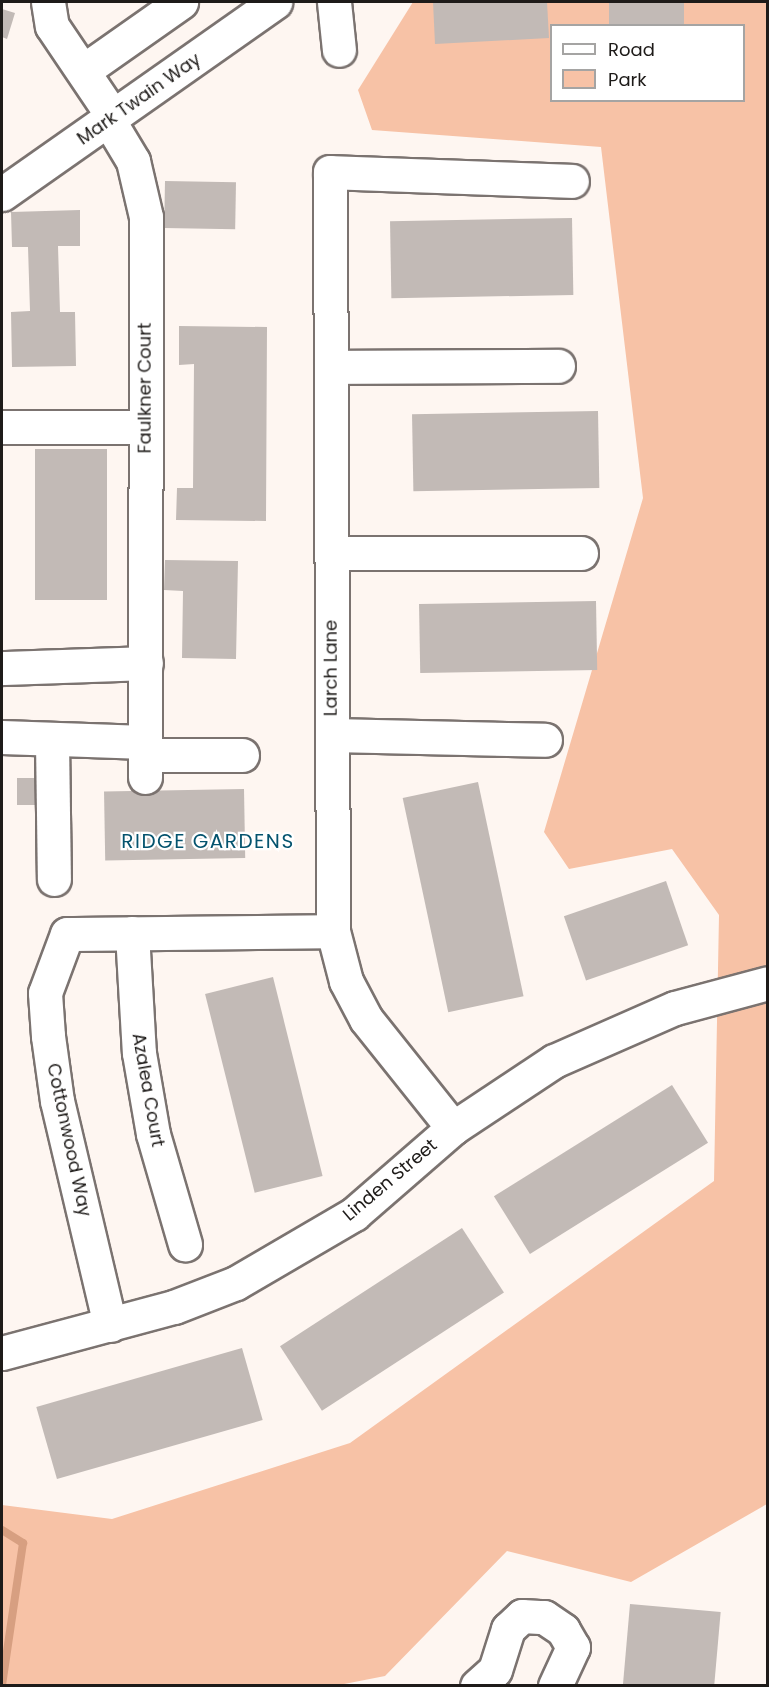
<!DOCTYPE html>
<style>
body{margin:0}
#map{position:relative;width:769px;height:1687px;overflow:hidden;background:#fef6f1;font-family:Poppins,sans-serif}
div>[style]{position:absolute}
.green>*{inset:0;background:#f7c2a6}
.stream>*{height:8px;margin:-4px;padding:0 4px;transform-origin:4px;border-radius:4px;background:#d79f81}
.building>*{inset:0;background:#c2bab6;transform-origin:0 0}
.roads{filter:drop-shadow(2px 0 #7b7370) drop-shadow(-2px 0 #7b7370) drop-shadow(0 2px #7b7370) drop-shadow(0 -2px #7b7370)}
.minor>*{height:33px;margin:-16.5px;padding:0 16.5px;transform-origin:16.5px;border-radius:16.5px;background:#fff}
span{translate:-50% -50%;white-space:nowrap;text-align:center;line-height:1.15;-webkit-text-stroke:4.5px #fff;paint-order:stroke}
.street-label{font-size:18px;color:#1e1b19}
.neighbourhood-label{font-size:20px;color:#04536e;letter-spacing:1.5px}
.frame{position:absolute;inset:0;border:3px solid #1e1b19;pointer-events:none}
.legend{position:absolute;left:550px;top:24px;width:195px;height:78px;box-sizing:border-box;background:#fff;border:2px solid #a5a4a3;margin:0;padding:8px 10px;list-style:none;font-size:18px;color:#1e1b19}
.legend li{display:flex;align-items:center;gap:12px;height:30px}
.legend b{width:30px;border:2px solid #a5a4a3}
</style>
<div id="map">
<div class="green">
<i style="clip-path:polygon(evenodd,413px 2px,767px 2px,767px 1504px,631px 1582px,507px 1551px,385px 1676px,334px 1686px,2px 1686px,2px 1505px,112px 1519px,350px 1443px,714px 1181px,719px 915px,672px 849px,569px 869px,544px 832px,643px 498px,601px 147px,372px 130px,358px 90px,413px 2px,552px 26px,744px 26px,744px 100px,552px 100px,552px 26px)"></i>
</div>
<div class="stream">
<i style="left:2px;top:1530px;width:25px;rotate:32deg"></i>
<i style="left:23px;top:1543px;width:145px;rotate:98.4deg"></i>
</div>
<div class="building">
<i style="clip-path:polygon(433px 2px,547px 2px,549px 38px,435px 44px)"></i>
<i style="left:609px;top:2px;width:75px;height:24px"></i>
<i style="clip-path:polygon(2px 9px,15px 13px,7px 39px,2px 37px)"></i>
<i style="left:165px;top:181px;width:71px;height:47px;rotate:1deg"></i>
<i style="clip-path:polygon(80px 210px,80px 246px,58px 246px,60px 312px,75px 312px,76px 366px,12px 367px,11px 312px,30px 311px,28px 247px,12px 247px,11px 212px)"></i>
<i style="left:572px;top:218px;width:77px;height:182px;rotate:89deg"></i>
<i style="clip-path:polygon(179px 326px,267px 327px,266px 521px,176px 520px,177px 488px,193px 488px,194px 364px,179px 365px)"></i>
<i style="left:598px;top:411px;width:77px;height:186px;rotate:89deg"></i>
<i style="left:35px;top:449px;width:72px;height:151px"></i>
<i style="clip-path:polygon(165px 560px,238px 561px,236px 659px,182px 658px,183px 591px,164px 590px)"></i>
<i style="left:596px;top:601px;width:69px;height:177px;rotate:89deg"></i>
<i style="left:17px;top:778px;width:24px;height:27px"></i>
<i style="left:478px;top:782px;width:219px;height:77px;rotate:78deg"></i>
<i style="left:244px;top:789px;width:69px;height:140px;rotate:89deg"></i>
<i style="left:666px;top:881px;width:68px;height:108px;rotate:71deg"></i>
<i style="left:273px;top:977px;width:205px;height:70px;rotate:76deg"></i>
<i style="left:672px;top:1085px;width:68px;height:210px;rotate:58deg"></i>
<i style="left:462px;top:1228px;width:77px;height:217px;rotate:57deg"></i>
<i style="left:242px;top:1348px;width:75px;height:214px;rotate:74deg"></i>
<i style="left:630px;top:1604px;width:91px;height:82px;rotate:5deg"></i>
</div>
<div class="roads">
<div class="minor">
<i style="left:48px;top:2px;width:24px;rotate:81deg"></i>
<i style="left:52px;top:26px;width:111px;rotate:56deg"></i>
<i style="left:334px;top:2px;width:48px;rotate:84.1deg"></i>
<i style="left:83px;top:71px;width:120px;rotate:-35.1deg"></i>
<i style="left:109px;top:121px;width:47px;rotate:59deg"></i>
<i style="left:133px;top:161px;width:57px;rotate:76.9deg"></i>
<i style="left:146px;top:217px;width:560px;rotate:90.1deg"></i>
<i style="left:2px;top:194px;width:334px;rotate:-35.1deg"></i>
<i style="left:331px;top:367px;width:227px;rotate:-0.3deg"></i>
<i style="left:2px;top:427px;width:144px"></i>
<i style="left:331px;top:553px;width:250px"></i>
<i style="left:2px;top:668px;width:144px;rotate:-2deg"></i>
<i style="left:332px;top:735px;width:213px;rotate:1.3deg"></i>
<i style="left:2px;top:737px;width:143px;rotate:2deg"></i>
<i style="left:52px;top:741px;width:138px;rotate:89.2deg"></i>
<i style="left:145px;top:755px;width:97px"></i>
<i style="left:132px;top:933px;width:120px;rotate:86.7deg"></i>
<i style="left:139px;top:1053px;width:82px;rotate:80.2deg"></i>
<i style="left:153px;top:1134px;width:115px;rotate:73.8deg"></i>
<i style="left:453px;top:1128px;width:139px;rotate:-128.6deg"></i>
<i style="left:366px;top:1019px;width:43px;rotate:-117.8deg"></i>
<i style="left:346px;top:981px;width:52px;rotate:-104.6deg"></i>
<i style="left:333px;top:931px;width:759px;rotate:-90.23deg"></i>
<i style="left:330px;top:172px;width:242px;rotate:2.1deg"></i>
<i style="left:110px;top:1325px;width:230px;rotate:-103.3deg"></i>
<i style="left:57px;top:1101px;width:66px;rotate:-97.9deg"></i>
<i style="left:48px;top:1036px;width:43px;rotate:-94deg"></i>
<i style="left:45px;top:993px;width:63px;rotate:-69.6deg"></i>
<i style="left:67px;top:934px;width:266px;rotate:-0.6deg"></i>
<i style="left:2px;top:1353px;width:178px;rotate:-15deg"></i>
<i style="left:174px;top:1307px;width:66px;rotate:-21.2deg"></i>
<i style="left:236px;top:1283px;width:137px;rotate:-30.3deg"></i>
<i style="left:354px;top:1214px;width:131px;rotate:-41deg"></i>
<i style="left:453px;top:1128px;width:121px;rotate:-33.6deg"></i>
<i style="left:554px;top:1061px;width:132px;rotate:-23.7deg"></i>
<i style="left:675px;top:1008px;width:96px;rotate:-15deg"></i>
<i style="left:477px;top:1686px;width:24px;rotate:-42deg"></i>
<i style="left:495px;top:1670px;width:43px;rotate:-72.4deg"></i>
<i style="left:508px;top:1629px;width:19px;rotate:-43deg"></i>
<i style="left:522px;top:1616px;width:22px;rotate:3deg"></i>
<i style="left:544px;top:1617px;width:23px;rotate:34deg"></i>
<i style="left:563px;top:1630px;width:20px;rotate:60deg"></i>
<i style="left:573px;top:1647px;width:43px;rotate:114.8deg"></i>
</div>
</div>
<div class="street-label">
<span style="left:139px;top:99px;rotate:-35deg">Mark Twain Way</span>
<span style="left:145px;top:388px;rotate:-90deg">Faulkner Court</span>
<span style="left:331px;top:668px;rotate:-90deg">Larch Lane</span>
<span style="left:148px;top:1090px;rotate:80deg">Azalea Court</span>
<span style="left:69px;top:1140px;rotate:78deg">Cottonwood Way</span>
<span style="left:390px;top:1180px;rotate:-40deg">Linden Street</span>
</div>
<div class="neighbourhood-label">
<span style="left:208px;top:841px">RIDGE GARDENS</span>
</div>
<div class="frame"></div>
<ul class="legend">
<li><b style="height:8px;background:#fff"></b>Road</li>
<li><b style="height:16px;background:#f7c2a6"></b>Park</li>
</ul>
</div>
